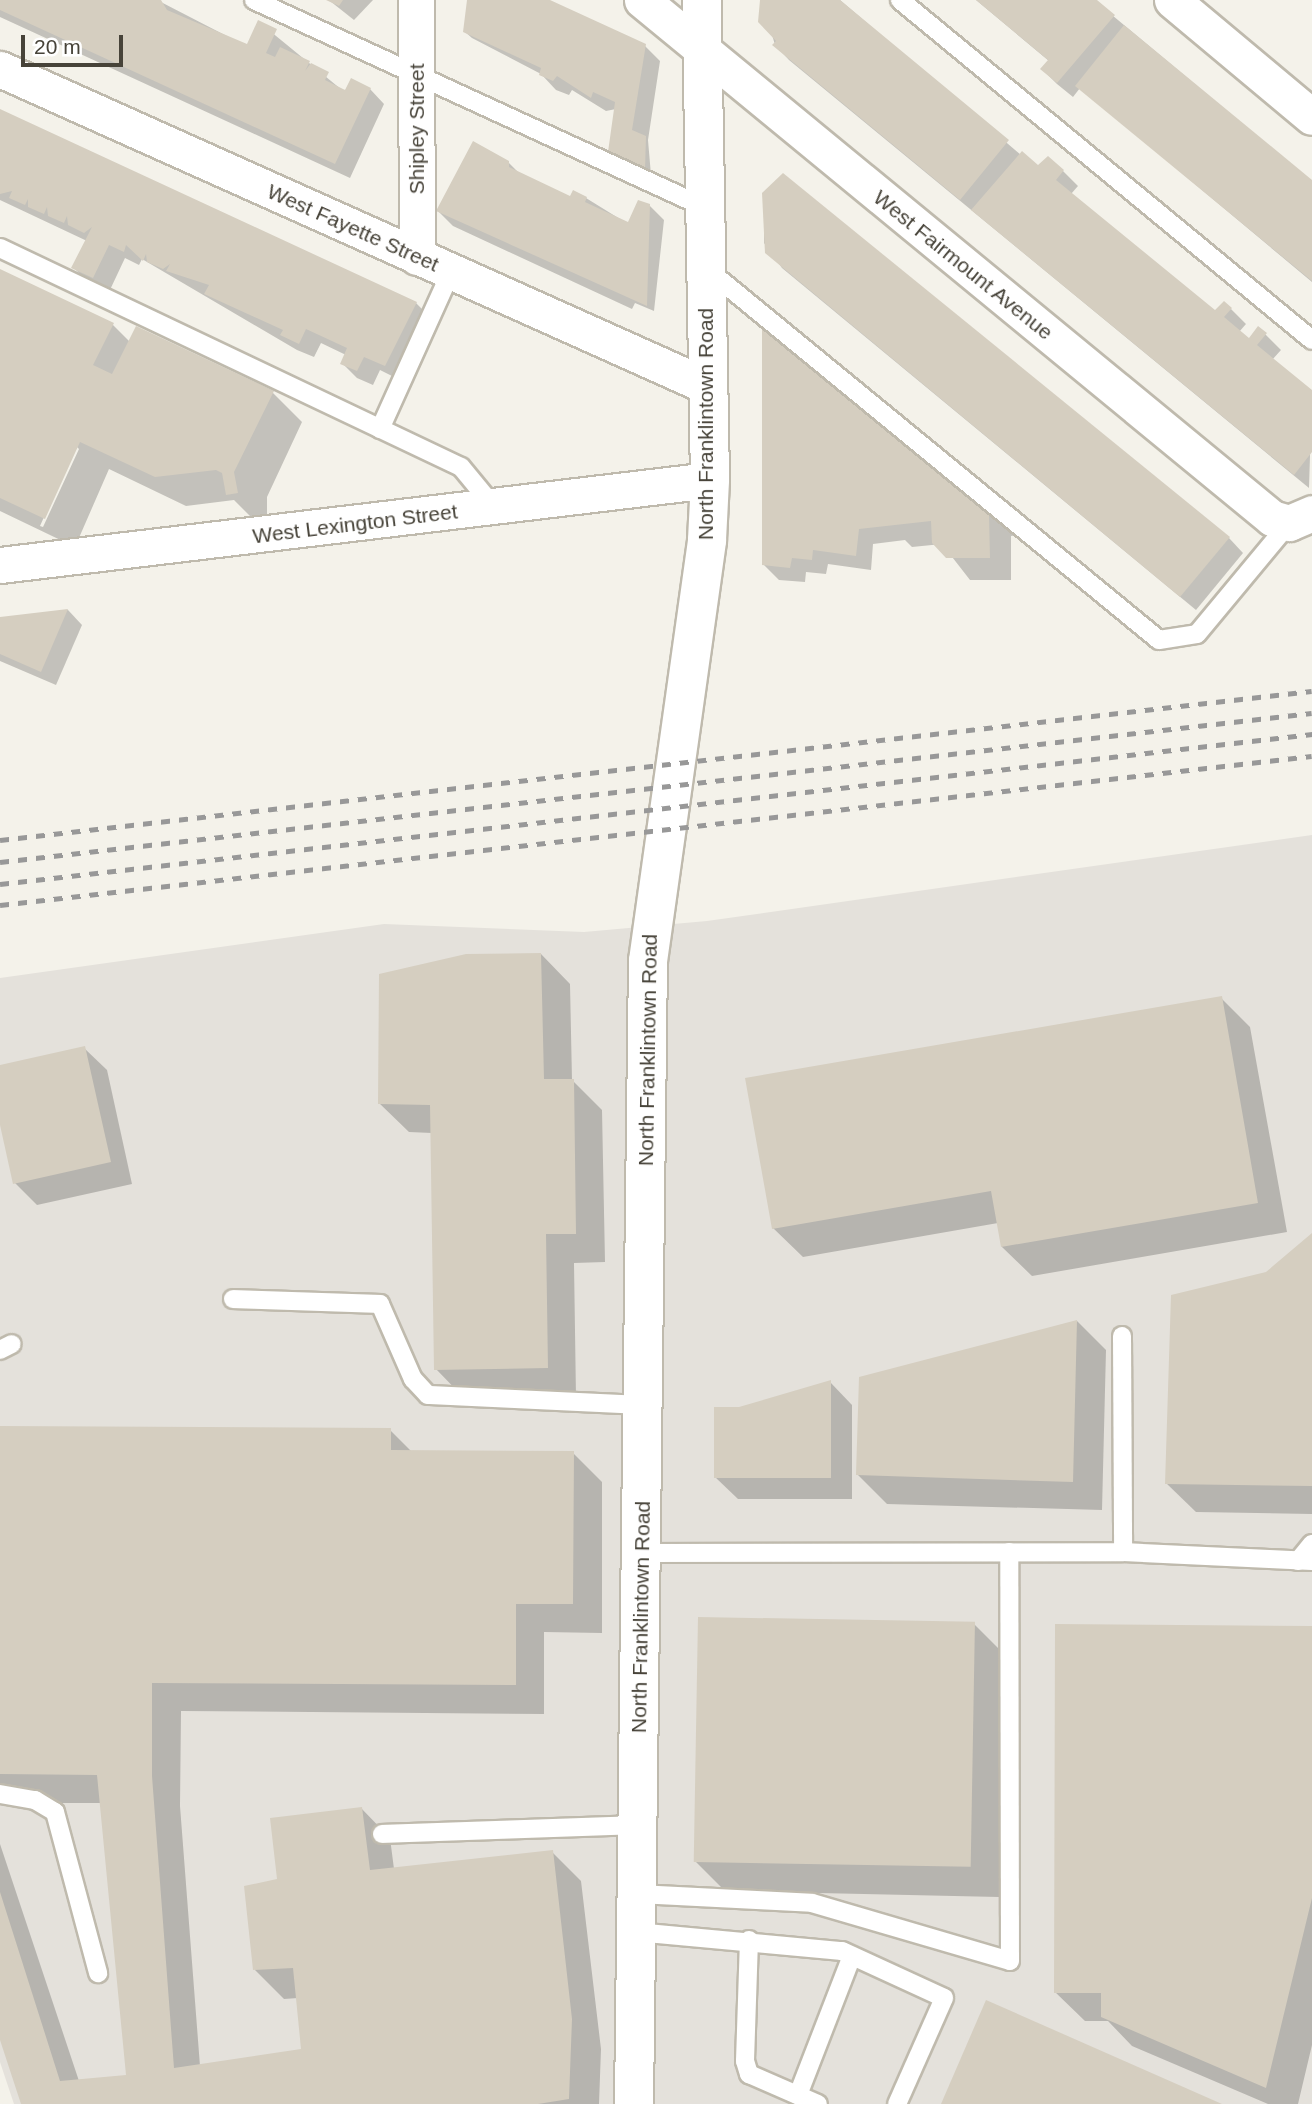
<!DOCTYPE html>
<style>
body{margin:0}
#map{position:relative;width:1312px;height:2104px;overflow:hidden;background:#f4f2ea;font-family:Helvetica,sans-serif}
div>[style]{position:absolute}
.industrial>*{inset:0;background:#e4e1db}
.shadow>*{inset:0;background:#0003}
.building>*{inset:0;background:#d5cec0;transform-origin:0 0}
.roads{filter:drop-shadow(2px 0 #bfbaad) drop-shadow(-2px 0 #bfbaad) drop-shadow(0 2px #bfbaad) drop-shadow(0 -2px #bfbaad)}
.service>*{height:18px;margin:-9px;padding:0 9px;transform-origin:9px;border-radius:9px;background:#fff}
.minor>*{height:35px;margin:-17.5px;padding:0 17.5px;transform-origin:17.5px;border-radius:17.5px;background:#fff}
.tertiary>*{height:38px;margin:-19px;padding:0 19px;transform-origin:19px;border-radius:19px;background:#fff}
.rail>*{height:5px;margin-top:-2.5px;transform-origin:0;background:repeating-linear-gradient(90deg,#989898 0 9px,transparent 0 18px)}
span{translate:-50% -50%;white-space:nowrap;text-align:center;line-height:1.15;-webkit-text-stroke:6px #fff;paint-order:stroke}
.street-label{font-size:21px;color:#474339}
.scale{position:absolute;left:21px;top:35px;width:102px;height:32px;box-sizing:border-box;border:4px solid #474339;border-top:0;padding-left:9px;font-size:21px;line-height:24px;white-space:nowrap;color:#474339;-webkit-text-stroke:5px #fff;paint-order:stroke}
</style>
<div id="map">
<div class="industrial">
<i style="clip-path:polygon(1312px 835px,1312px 2104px,14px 2104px,0 2062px,0 978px,384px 924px,584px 932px,707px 921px)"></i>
</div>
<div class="shadow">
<i style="clip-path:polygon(0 0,157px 0,248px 47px,259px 22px,342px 90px,370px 89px,384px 104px,350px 178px,0 17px)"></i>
<i style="clip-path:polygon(373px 0,354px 20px,330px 1px,331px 0)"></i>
<i style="clip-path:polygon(469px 0,546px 0,645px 46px,660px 61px,648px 140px,651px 175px,610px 151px,616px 109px,606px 111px,572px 90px,569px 95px,556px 90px,541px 74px,472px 38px,464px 31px)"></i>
<i style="clip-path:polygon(762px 0,840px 0,1021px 155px,1039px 167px,1063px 171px,1078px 186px,1071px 194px,1216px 313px,1231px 309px,1246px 324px,1239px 332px,1249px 340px,1259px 329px,1266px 335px,1281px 350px,1272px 360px,1312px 393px,1309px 488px,789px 60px,775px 45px)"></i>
<i style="clip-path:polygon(976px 0,1094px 0,1312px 182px,1312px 282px,1080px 88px,1073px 97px,1057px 84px,1042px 69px,1049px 61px)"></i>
<i style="clip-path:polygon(0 111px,416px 303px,431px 318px,400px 380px,380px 370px,373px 385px,357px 378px,342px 363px,346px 355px,321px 343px,314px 357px,297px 350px,142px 259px,139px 265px,125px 258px,109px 292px,88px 282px,73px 267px,87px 241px,0 200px)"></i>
<i style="clip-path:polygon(508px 162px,520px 174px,571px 198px,586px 198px,628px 224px,649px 205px,664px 220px,654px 311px,635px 303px,632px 309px,453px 226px,438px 211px)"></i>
<i style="clip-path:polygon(764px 196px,1229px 538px,1243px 553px,1196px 610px,782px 268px,764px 243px)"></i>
<i style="clip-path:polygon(evenodd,0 271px,113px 325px,130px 342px,136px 328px,273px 393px,302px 422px,267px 497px,267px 522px,257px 523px,234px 500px,186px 506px,109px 469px,75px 547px,0 511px,0 271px,76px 446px,79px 449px,43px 527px,40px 526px,76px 446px)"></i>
<i style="clip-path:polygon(767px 324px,1018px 535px,1011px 536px,1011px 580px,970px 580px,942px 544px,912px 547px,905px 540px,873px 544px,871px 570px,828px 564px,826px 574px,806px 572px,805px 582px,779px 580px,764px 565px)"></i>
<i style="clip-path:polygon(68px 610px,82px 625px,56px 685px,0 661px,0 618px)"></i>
<i style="clip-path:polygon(541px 954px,570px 984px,572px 1080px,602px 1110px,605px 1262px,574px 1263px,576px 1397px,465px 1399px,436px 1369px,432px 1133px,409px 1132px,379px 1103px)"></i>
<i style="clip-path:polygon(1221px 998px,1250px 1027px,1287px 1232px,1032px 1276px,1002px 1247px,998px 1223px,803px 1257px,773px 1228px)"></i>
<i style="clip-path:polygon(84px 1048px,107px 1070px,132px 1184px,37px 1205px,15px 1183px,0 1117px,0 1067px)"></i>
<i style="clip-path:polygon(1312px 1235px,1312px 1514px,1196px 1512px,1166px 1483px,1267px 1274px)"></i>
<i style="clip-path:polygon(1077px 1321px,1106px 1350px,1102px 1510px,887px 1504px,858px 1475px)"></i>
<i style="clip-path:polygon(830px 1382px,852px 1405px,852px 1499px,738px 1499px,715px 1477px,739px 1409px)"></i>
<i style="clip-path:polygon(0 1428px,390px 1430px,412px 1452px,573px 1453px,602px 1482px,602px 1633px,544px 1632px,544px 1714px,181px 1711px,180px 1806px,200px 2066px,303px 2051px,298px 1998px,284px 1999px,255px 1970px,279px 1880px,361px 1808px,390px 1838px,394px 1869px,552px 1852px,581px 1881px,601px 2049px,599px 2104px,23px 2104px,0 2034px,0 1844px,79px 2081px,128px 2077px,101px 1803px,0 1803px)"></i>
<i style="clip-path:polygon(974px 1624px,1003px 1653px,999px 1897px,725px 1891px,696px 1862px)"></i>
<i style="clip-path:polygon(1312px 1628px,1312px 2045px,1298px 2104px,1268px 2104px,1132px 2046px,1108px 2021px,1085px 2021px,1055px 1992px)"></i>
</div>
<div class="building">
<i style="clip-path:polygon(0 0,161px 0,167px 10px,247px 44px,258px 20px,277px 29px,266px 53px,275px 57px,280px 47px,310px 61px,305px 71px,311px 63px,329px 72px,325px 80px,345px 90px,351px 78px,371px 88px,335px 164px,0 10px)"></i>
<i style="clip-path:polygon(326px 0,343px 0,339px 6px)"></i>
<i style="clip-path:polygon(467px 0,550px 0,646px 44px,632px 130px,646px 136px,645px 170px,608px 152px,615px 102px,593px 92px,591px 98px,557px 76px,553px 81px,539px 75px,541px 68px,463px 32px)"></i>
<i style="clip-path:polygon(760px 0,840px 0,1009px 140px,960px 200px,772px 45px,776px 41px,758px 22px)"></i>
<i style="clip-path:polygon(976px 0,1097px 0,1115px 15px,1057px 83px,1040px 69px,1048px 60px)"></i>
<i style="clip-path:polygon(1124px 25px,1312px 180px,1312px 281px,1075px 86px)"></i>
<i style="clip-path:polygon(0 109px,417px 302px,385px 366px,364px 357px,357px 371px,340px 364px,347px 348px,306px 329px,299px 344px,280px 335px,283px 330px,204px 294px,209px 285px,166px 271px,170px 264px,163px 269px,147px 262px,146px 254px,143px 261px,126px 245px,124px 252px,109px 245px,93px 278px,71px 268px,92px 227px,84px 233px,68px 225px,67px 216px,64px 223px,48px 216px,47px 207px,44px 214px,28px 207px,28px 199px,25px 205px,9px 198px,12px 191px,0 194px)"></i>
<i style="clip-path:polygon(473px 141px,509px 161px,509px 167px,570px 196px,573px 190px,587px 197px,585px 202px,628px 222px,638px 200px,650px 204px,647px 306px,436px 211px)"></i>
<i style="clip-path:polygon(1022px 151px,1038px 165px,1048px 156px,1064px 170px,1056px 180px,1215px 310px,1224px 301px,1232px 308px,1224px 317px,1249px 338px,1258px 326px,1267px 333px,1257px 345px,1312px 390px,1312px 452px,1294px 475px,971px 210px)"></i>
<i style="clip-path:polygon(783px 173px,1230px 537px,1180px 597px,765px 253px,762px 193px)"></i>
<i style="clip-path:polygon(0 269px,114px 323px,93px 365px,112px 374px,136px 326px,274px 391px,234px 472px,238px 493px,226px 495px,222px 473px,216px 470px,155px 477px,80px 442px,45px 519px,0 498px)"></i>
<i style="clip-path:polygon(762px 321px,999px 513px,989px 515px,990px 558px,946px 558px,932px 543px,931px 521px,859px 529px,856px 556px,813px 550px,812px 560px,792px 558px,790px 568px,762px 565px)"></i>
<i style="clip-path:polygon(68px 609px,41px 672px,0 654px,0 617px)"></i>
<i style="clip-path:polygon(541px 953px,544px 1079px,574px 1079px,576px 1234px,546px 1234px,548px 1368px,434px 1370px,430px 1105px,378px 1104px,379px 974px,466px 954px)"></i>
<i style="clip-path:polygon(1222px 996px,1258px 1203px,1001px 1247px,991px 1191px,772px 1229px,745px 1078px)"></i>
<i style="clip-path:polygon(85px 1046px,111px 1162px,13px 1184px,0 1125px,0 1065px)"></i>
<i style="clip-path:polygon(1312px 1233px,1312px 1486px,1165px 1484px,1171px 1295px,1266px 1272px)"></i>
<i style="clip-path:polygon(1077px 1320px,1073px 1482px,856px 1475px,859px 1377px)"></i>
<i style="clip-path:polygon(831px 1380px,831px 1478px,714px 1478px,714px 1407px,739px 1407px)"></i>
<i style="clip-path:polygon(0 1426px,391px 1428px,391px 1450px,574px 1451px,573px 1604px,516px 1604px,516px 1685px,152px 1683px,152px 1776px,174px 2068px,301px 2049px,293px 1968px,253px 1970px,244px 1886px,277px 1879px,270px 1818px,362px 1807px,370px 1870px,553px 1850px,572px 2019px,569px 2099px,538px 2104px,21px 2104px,0 2040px,0 1892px,60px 2081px,126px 2075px,97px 1775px,0 1774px)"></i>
<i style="left:698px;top:1617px;width:277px;height:245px;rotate:1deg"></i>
<i style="clip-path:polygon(1055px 1624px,1312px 1626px,1312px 1898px,1266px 2088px,1101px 2017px,1101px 1993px,1054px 1993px)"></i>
<i style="clip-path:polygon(986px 2000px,1222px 2104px,941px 2104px)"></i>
</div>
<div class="roads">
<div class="service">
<i style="left:254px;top:0;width:496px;rotate:24.7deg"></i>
<i style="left:900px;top:0;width:534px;rotate:39.53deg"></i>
<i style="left:0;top:248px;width:510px;rotate:25.41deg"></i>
<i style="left:461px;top:467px;width:52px;rotate:50.5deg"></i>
<i style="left:708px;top:270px;width:583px;rotate:39.37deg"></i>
<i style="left:1159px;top:640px;width:38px;rotate:-9deg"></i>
<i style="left:1197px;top:634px;width:144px;rotate:-50.3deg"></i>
<i style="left:380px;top:429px;width:172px;rotate:-65.7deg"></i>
<i style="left:233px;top:1299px;width:147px;rotate:1.9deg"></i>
<i style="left:380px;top:1304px;width:82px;rotate:66.3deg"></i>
<i style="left:413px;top:1379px;width:22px;rotate:47deg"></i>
<i style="left:428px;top:1395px;width:216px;rotate:2.7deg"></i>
<i style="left:1122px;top:1336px;width:216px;rotate:89.7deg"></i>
<i style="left:0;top:1350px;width:13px;rotate:-27deg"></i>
<i style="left:642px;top:1553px;width:481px;rotate:-0.1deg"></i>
<i style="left:1123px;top:1552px;width:189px;rotate:2.7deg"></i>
<i style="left:1298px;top:1561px;width:22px;rotate:-51deg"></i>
<i style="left:0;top:1794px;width:36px;rotate:10deg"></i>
<i style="left:35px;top:1800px;width:23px;rotate:31deg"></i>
<i style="left:55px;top:1812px;width:167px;rotate:75deg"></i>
<i style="left:382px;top:1834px;width:256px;rotate:-2deg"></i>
<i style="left:637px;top:1894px;width:175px;rotate:2.9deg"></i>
<i style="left:812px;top:1903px;width:206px;rotate:16.3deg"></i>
<i style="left:1010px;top:1961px;width:409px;rotate:-90.1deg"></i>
<i style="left:636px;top:1932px;width:207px;rotate:5.3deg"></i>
<i style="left:842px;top:1951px;width:112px;rotate:24.7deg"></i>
<i style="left:944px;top:1998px;width:116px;rotate:113.9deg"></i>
<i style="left:749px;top:1940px;width:121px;rotate:91.9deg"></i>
<i style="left:745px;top:2061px;width:14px;rotate:73deg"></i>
<i style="left:749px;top:2074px;width:75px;rotate:23.5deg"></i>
<i style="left:798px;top:2095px;width:149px;rotate:-68.8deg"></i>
</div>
<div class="minor">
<i style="left:416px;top:0;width:257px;rotate:89.8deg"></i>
<i style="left:642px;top:0;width:816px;rotate:39.43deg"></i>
<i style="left:1272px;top:518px;width:18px;rotate:16deg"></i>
<i style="left:1289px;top:523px;width:25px;rotate:-23deg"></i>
<i style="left:1172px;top:0;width:182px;rotate:39.9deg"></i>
<i style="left:0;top:69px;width:775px;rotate:24.15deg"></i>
<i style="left:0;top:565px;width:715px;rotate:-6.83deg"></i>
</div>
<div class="tertiary">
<i style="left:634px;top:2104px;width:1143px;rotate:-89.3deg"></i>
<i style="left:648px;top:961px;width:425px;rotate:-82deg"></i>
<i style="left:707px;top:540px;width:60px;rotate:-87.1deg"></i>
<i style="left:710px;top:480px;width:480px;rotate:-91deg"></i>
</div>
</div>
<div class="rail">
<i style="left:0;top:840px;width:1320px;rotate:-6.48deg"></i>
<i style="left:0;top:862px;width:1320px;rotate:-6.48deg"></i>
<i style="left:0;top:884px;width:1321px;rotate:-6.52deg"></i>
<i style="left:0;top:905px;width:1320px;rotate:-6.48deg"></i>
</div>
<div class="street-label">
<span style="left:417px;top:129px;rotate:-90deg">Shipley Street</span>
<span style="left:353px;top:228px;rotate:24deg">West Fayette Street</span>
<span style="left:963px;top:265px;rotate:39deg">West Fairmount Avenue</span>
<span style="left:706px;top:424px;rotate:-90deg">North Franklintown Road</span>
<span style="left:355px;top:524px;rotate:-7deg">West Lexington Street</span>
<span style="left:648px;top:1050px;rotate:-89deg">North Franklintown Road</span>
<span style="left:641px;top:1617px;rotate:-89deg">North Franklintown Road</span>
</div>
<div class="scale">20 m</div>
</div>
